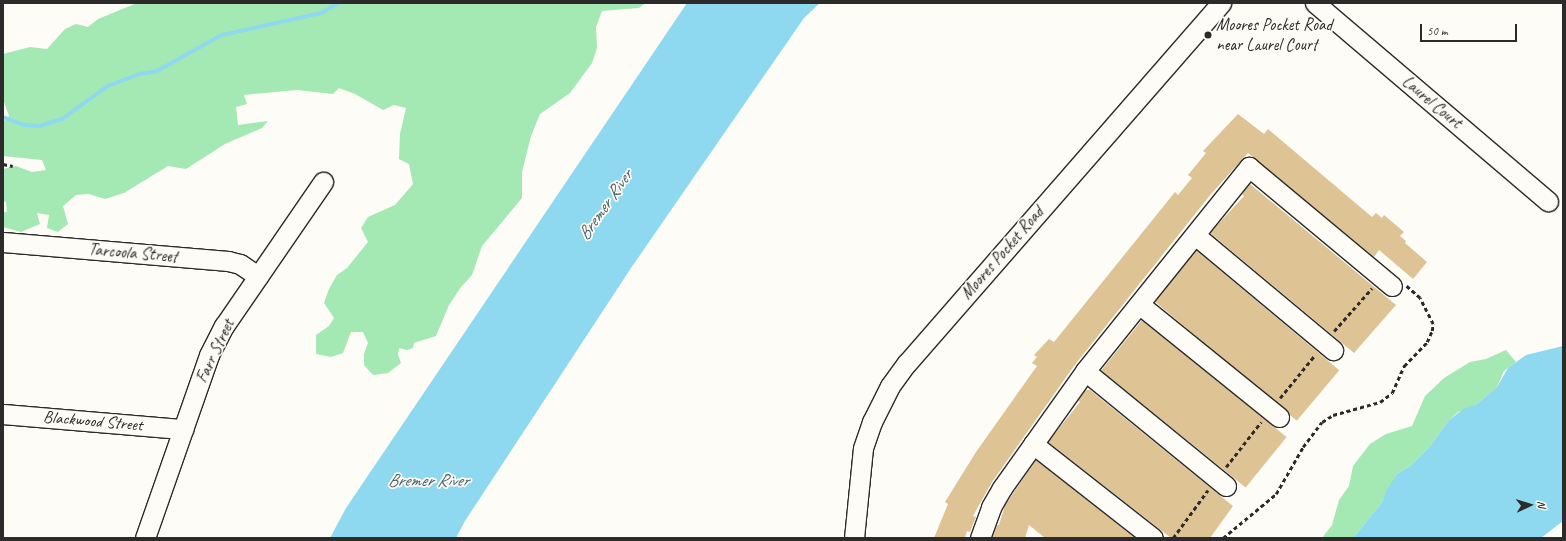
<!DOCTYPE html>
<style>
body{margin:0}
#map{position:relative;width:1566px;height:541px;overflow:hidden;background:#fdfcf7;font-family:Caveat,sans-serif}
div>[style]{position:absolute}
.green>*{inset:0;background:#a4e8b3}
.water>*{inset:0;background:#8fd9f0}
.stream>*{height:4px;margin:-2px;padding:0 2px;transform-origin:2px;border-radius:2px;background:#8fd9f0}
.building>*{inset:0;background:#dec494;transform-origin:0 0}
.path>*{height:2.5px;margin-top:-1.25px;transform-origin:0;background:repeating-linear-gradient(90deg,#2b2b2b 0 4px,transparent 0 7px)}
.roads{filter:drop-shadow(1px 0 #2b2b2b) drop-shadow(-1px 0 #2b2b2b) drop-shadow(0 1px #2b2b2b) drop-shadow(0 -1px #2b2b2b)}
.minor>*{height:19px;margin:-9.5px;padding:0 9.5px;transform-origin:9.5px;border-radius:9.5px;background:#fdfcf7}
.dots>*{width:11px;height:11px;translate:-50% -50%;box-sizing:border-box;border:2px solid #fdfcf7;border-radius:50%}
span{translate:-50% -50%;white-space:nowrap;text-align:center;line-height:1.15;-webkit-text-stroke:3.5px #fdfcf7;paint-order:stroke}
.poi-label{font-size:17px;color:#2b2b2b}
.left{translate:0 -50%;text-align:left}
.street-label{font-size:17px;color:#2b2b2b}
.water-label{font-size:18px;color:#495f66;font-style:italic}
.frame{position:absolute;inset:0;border:4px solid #2b2b2b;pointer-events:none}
.north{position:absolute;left:1510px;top:485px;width:40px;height:40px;-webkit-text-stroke:3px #fdfcf7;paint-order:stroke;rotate:86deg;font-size:11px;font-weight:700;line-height:16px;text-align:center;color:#2b2b2b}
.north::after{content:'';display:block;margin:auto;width:14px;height:18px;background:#2b2b2b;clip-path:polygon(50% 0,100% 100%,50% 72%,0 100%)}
.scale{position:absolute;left:1420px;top:24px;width:97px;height:18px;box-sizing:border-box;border:2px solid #2b2b2b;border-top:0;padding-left:5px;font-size:12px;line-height:14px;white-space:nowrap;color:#2b2b2b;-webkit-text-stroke:3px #fdfcf7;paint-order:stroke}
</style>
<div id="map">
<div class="green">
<i style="clip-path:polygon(137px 3px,645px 3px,639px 8px,602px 11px,596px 27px,597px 48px,592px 63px,570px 93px,540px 114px,531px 136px,522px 172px,522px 198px,482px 246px,472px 275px,461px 287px,449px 305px,436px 336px,414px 343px,413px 348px,407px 350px,399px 348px,398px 355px,401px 363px,388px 373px,373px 375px,364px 365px,364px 354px,368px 343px,363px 332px,351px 332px,343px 353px,331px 357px,316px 354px,316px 335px,329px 326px,334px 318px,324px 303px,329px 289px,337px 275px,347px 268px,368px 242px,361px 228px,368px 217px,395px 205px,413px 184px,409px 164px,399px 159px,400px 134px,406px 108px,394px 105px,383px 110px,355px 94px,339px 88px,333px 94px,297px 90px,244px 95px,247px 104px,236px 107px,238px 125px,268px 121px,262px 128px,225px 144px,186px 169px,168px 166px,124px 193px,105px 199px,89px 194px,76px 195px,63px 206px,68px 224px,58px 232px,47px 228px,49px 215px,37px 213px,40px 224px,21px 232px,3px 227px,3px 212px,7px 212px,6px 202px,3px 201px,3px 169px,16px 166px,32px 172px,46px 170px,42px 160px,3px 156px,3px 122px,9px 116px,3px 99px,3px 54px,30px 47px,47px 49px,65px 29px,76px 24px,88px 27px,98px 19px)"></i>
<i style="clip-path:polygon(1506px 350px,1516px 362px,1504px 371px,1497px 387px,1477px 404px,1458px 412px,1448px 421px,1431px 445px,1410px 466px,1397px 474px,1383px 501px,1353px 538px,1322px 538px,1332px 525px,1339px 500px,1349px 486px,1353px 466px,1370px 444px,1386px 434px,1412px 426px,1425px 396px,1444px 378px,1470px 362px,1486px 359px)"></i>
</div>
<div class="water">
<i style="clip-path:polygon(687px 3px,820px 3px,804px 18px,631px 268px,465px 521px,456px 538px,330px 538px,346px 508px)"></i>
<i style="clip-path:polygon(1563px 346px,1563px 521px,1541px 538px,1353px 538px,1383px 501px,1386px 491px,1397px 474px,1410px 466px,1431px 445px,1448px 421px,1463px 409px,1477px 404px,1497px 387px,1508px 368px,1526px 355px)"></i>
</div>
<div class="stream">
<i style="left:3px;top:117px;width:22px;rotate:21deg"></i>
<i style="left:24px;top:125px;width:15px;rotate:4deg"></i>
<i style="left:39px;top:126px;width:24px;rotate:-17deg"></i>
<i style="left:62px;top:119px;width:57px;rotate:-35.7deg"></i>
<i style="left:108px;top:86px;width:33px;rotate:-21deg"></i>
<i style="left:139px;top:74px;width:18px;rotate:-9deg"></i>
<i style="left:157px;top:71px;width:74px;rotate:-29deg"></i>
<i style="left:222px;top:35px;width:101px;rotate:-12.5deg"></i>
<i style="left:321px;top:13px;width:20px;rotate:-30deg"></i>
</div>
<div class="building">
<i style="clip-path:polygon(1238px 114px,1264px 134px,1268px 129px,1372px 217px,1376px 213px,1382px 218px,1384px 215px,1404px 232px,1400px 236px,1406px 241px,1405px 243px,1427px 262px,1413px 279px,1379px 250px,1374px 257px,1248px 153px,1211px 194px,1074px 366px,992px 482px,973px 516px,976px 517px,970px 532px,967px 531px,965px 538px,934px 538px,948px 504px,945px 502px,976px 452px,1037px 366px,1032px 363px,1037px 357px,1034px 355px,1049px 339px,1054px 342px,1175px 192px,1178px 195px,1192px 178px,1188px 175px,1206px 153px,1203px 151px)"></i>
<i style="clip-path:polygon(1250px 184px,1396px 305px,1354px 353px,1210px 233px,1244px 196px,1242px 194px)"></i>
<i style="left:1196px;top:250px;width:187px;height:66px;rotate:40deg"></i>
<i style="left:1142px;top:320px;width:186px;height:65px;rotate:39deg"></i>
<i style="clip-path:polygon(1085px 390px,1090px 390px,1233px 506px,1210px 538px,1171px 538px,1048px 442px,1080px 402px,1078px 400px)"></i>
<i style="clip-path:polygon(1036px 460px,1135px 538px,1045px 538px,1029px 525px,1025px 538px,992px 538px,997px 525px,999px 525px,1005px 505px)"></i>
</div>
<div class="path">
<i style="left:3px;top:164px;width:10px;rotate:11deg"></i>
<i style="left:1334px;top:331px;width:57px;rotate:-48.5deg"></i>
<i style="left:1280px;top:398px;width:55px;rotate:-50.9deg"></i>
<i style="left:1226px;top:467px;width:57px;rotate:-52.1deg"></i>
<i style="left:1173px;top:538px;width:59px;rotate:-53.9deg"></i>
<i style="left:1223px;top:538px;width:69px;rotate:-39.7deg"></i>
<i style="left:1276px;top:494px;width:54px;rotate:-60.1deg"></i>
<i style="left:1303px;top:447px;width:31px;rotate:-53deg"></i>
<i style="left:1322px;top:422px;width:13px;rotate:-32deg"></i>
<i style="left:1333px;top:415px;width:49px;rotate:-15.5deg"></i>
<i style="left:1380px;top:402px;width:15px;rotate:-37deg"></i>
<i style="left:1392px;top:393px;width:30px;rotate:-66deg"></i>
<i style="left:1404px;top:366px;width:33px;rotate:-46deg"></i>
<i style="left:1427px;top:342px;width:12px;rotate:-66deg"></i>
<i style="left:1432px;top:331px;width:7px;rotate:-82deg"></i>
<i style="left:1433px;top:324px;width:29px;rotate:-117deg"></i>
<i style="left:1420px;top:298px;width:18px;rotate:-139deg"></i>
</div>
<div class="roads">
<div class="minor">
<i style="left:1315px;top:3px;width:306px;rotate:40.4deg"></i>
<i style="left:1195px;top:235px;width:180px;rotate:39.8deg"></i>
<i style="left:3px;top:242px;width:226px;rotate:4.8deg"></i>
<i style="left:228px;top:261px;width:12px;rotate:14deg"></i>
<i style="left:240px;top:264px;width:22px;rotate:34deg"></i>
<i style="left:1139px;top:304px;width:180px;rotate:38.9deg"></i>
<i style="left:1085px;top:371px;width:182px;rotate:39.2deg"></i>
<i style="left:3px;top:414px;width:181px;rotate:4.8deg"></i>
<i style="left:1033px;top:444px;width:152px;rotate:38.1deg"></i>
<i style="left:145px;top:538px;width:194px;rotate:-70.7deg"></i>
<i style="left:209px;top:355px;width:33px;rotate:-63deg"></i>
<i style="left:224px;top:326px;width:175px;rotate:-55.5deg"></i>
<i style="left:854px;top:538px;width:90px;rotate:-84.3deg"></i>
<i style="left:863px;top:448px;width:28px;rotate:-71deg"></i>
<i style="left:872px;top:422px;width:40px;rotate:-63.4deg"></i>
<i style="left:890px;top:386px;width:29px;rotate:-54deg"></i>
<i style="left:907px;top:363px;width:478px;rotate:-48.9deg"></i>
<i style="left:980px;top:538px;width:33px;rotate:-70deg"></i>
<i style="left:991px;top:507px;width:22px;rotate:-60deg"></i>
<i style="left:1002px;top:488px;width:143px;rotate:-54.6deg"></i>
<i style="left:1085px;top:371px;width:262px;rotate:-51.2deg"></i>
<i style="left:1249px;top:167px;width:186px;rotate:39.8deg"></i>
</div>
</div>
<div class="dots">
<i style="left:1208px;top:35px;background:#2b2b2b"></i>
</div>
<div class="poi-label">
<span class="left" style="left:1216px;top:35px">Moores Pocket Road<br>near Laurel Court</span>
</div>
<div class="street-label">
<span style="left:1432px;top:102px;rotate:40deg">Laurel Court</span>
<span style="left:133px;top:253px;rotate:5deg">Tarcoola Street</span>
<span style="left:1002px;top:253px;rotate:-49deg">Moores Pocket Road</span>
<span style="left:215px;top:351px;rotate:-65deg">Farr Street</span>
<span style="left:93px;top:421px;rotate:5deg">Blackwood Street</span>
</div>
<div class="water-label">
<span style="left:605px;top:205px;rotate:-55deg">Bremer River</span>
<span style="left:428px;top:480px">Bremer River</span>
</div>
<div class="frame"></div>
<div class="north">N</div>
<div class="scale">50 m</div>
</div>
